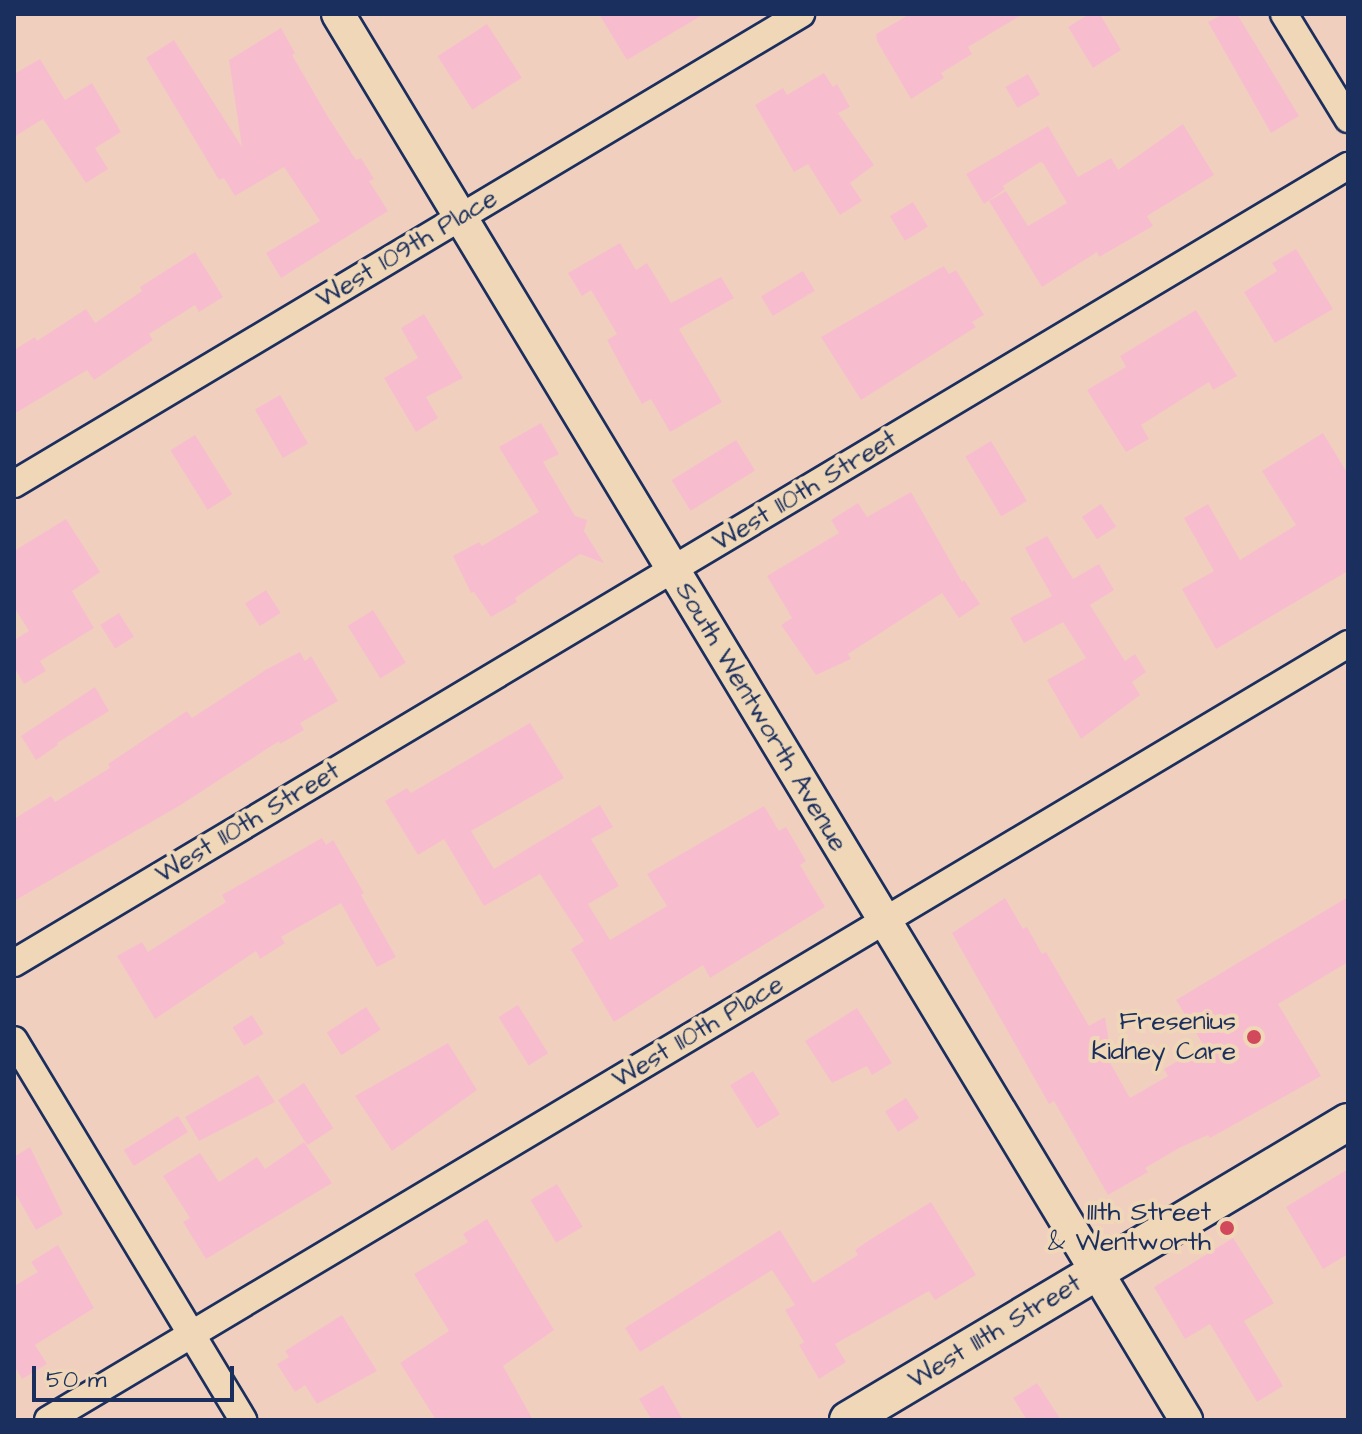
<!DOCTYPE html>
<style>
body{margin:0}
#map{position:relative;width:1362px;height:1434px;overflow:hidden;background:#f1cfbf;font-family:"Architects Daughter",sans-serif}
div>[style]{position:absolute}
.building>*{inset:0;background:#f7bdce;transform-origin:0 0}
.roads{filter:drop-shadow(2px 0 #1b2f5e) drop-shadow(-2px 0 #1b2f5e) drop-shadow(0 2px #1b2f5e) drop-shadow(0 -2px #1b2f5e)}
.minor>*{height:26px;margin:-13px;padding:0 13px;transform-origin:13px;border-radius:13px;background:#efd7b8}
.tertiary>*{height:32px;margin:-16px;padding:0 16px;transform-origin:16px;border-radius:16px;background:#efd7b8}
.secondary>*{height:36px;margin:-18px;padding:0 18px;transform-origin:18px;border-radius:18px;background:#efd7b8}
.dots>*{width:22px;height:22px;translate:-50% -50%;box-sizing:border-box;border:4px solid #efd7b8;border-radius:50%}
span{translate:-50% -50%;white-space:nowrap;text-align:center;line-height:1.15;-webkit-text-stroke:8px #efd7b8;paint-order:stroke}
.street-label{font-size:26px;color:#1b2f5e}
.poi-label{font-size:26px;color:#1b2f5e}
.right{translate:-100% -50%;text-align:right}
.frame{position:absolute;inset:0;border:16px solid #1b2f5e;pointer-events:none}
.scale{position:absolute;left:32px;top:1366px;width:202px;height:36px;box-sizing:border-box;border:4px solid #1b2f5e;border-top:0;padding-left:10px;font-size:24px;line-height:28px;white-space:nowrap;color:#1b2f5e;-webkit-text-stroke:6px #efd7b8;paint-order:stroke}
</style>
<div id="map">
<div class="building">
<i style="clip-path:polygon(599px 14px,704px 14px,627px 60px)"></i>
<i style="clip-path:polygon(910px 14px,1023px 14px,968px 47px,972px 54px,941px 73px,944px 78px,911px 99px,877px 41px,876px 34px)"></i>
<i style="clip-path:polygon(1089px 14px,1100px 14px,1121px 50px,1093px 68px,1068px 27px)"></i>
<i style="clip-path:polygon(1223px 14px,1237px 14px,1299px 116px,1271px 133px,1208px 22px)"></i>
<i style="left:487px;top:24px;width:64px;height:59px;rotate:57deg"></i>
<i style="clip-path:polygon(281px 28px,295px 53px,292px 55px,328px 117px,356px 160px,361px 158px,374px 179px,369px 181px,388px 211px,281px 278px,266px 253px,320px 221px,284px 167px,235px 196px,224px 178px,219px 180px,146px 58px,174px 40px,242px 147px,229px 60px)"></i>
<i style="clip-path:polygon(40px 59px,65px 100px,92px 83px,121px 132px,95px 148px,108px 169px,86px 183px,43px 119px,14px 137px,14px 74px)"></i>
<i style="clip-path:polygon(824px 73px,833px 87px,837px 84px,850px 107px,838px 113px,874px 165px,850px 183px,862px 201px,840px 215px,808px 164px,794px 172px,755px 105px,783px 88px,787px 95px)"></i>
<i style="left:1028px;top:74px;width:24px;height:26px;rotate:60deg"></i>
<i style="clip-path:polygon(1183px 124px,1214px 175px,1147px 216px,1153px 226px,1099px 257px,1097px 252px,1042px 287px,989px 201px,1006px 191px,1028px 226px,1067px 203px,1043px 163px,1040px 162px,1003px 186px,1005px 189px,984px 204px,966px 174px,1048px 126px,1078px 177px,1111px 158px,1118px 170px)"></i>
<i style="left:913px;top:202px;width:29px;height:27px;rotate:59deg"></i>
<i style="clip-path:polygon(620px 243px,636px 270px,647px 263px,671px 303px,721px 277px,734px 298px,679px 329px,722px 402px,670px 432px,651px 399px,642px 404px,629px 381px,607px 340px,617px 334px,591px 290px,582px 296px,568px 273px)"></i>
<i style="clip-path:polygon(1296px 249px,1333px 309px,1275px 343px,1244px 292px,1277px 271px,1272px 263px)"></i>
<i style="clip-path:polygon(195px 252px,223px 297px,199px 312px,195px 305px,149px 334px,153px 340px,94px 380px,87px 370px,14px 414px,14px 350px,35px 337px,37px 341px,86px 309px,95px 323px,142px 291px,140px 287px)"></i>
<i style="clip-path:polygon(944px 266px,949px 274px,956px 270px,984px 315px,972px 322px,976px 327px,861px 400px,821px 337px)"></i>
<i style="left:803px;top:271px;width:23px;height:49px;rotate:59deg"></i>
<i style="clip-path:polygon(1196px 310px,1237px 376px,1213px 390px,1209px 382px,1141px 425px,1149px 439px,1126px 452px,1087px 390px,1126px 367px,1120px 356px)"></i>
<i style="clip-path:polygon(424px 314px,463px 378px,426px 397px,438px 418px,416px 432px,384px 378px,418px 358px,401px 328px)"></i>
<i style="left:280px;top:395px;width:56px;height:29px;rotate:60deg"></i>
<i style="clip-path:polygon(541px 423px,559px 454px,543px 462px,575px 516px,587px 520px,584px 531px,604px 563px,580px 554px,515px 598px,517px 602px,491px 617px,474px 592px,471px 593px,453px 556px,479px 542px,482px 546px,539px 512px,499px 447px)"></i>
<i style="clip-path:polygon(1323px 433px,1348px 474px,1348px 571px,1216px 649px,1182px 589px,1214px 571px,1184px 518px,1208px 504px,1240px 560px,1296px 525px,1262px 471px)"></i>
<i style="left:195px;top:435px;width:70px;height:29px;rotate:58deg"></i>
<i style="left:736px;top:440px;width:36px;height:76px;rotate:58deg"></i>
<i style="left:991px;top:441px;width:70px;height:30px;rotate:59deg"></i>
<i style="clip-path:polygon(911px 492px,962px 582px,964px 580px,980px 604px,959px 618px,942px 593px,848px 654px,851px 659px,816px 675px,781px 625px,792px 618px,767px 576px,839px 533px,831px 520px,858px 503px,867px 517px)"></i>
<i style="left:1101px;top:504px;width:27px;height:23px;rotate:56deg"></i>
<i style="clip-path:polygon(66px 519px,100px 572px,72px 591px,94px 628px,40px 661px,46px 671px,24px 684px,14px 667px,14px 640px,29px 631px,14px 607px,14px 551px)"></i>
<i style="clip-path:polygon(1047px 536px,1073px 579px,1099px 564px,1114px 590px,1090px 605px,1125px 661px,1135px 654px,1146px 672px,1132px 682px,1140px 695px,1081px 739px,1047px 680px,1086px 658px,1063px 622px,1024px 643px,1010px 618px,1052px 596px,1025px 548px)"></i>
<i style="left:266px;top:590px;width:27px;height:25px;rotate:57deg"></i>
<i style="left:373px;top:610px;width:62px;height:30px;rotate:58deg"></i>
<i style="left:119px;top:613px;width:28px;height:22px;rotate:58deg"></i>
<i style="clip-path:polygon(300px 652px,305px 661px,311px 656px,338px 701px,300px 723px,304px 730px,280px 744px,279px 741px,179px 806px,14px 901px,14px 819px,51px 796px,55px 802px,110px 768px,108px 764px,187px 711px,192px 718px,267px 669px)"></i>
<i style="clip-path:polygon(95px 687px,109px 711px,57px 743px,58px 745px,36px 760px,21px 736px)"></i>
<i style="clip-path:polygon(530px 723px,564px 778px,471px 831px,494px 869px,600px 805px,613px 827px,591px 839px,619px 886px,588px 904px,610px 940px,667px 906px,647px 874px,764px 806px,779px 831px,786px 827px,806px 861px,800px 865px,825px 907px,710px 978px,703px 965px,614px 1022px,571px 949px,584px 941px,540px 874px,484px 906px,444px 839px,418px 855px,385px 801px,407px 788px,411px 793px)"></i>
<i style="clip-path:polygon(322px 838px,326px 845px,333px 840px,364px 893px,361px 895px,396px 957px,377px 967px,341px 903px,281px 937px,285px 943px,260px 959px,256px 951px,155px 1019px,117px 956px,142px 942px,148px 952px,226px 902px,222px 895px)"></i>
<i style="clip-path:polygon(1348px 897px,1348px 962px,1278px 1004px,1321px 1076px,1210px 1138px,1208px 1135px,1181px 1147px,1145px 1168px,1148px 1172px,1108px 1195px,1054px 1101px,1049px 1104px,952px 933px,1005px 898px,1023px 929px,1027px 927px,1042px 954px,1046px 952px,1089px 1026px,1105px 1017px,1110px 1049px,1104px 1052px,1130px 1098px,1168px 1076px,1164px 1069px,1204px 1046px,1176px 1000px)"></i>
<i style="left:518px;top:1005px;width:57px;height:23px;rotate:58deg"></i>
<i style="left:366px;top:1007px;width:27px;height:47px;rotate:57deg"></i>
<i style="clip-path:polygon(857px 1008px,892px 1063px,872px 1075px,867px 1066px,832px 1083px,805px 1041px)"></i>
<i style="left:252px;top:1015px;width:22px;height:23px;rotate:58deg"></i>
<i style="clip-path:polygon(448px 1043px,477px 1090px,392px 1151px,355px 1096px)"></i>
<i style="left:753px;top:1071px;width:51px;height:27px;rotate:58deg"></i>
<i style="clip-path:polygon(258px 1075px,275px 1102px,199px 1141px,185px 1117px)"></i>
<i style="left:304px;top:1083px;width:54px;height:31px;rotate:57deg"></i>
<i style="left:906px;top:1098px;width:24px;height:25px;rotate:57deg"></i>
<i style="left:178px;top:1116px;width:19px;height:64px;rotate:58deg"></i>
<i style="clip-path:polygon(304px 1142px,332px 1183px,206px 1259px,183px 1222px,190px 1218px,163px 1176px,200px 1153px,219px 1182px,257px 1157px,265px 1169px)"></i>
<i style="clip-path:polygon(30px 1147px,63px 1214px,36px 1230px,14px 1191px,14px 1157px)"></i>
<i style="clip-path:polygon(1348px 1169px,1348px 1254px,1323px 1269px,1286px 1207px)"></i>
<i style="left:557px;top:1184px;width:50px;height:31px;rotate:59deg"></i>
<i style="clip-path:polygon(931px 1202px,976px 1275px,935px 1300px,929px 1291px,835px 1344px,846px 1362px,819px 1379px,799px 1345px,804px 1342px,785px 1310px,795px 1305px,772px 1270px,640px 1352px,625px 1328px,780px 1230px,813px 1283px,858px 1255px,855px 1250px,868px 1241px)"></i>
<i style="clip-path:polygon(487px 1219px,554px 1330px,503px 1366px,533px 1420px,436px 1420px,400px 1363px,449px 1331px,414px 1274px,468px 1242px,463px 1234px)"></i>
<i style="clip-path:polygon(1233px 1238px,1274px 1303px,1244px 1321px,1283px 1386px,1257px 1402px,1210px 1324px,1185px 1339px,1154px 1287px)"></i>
<i style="clip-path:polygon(58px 1245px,94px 1308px,35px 1345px,47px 1364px,22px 1379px,14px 1365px,14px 1286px,38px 1272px,31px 1262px)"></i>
<i style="clip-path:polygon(342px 1315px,377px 1371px,317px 1404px,305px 1385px,295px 1392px,277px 1364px,289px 1357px,285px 1351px)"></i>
<i style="clip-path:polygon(1037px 1383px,1061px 1420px,1027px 1420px,1013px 1398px)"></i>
<i style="clip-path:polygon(663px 1385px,683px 1420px,652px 1420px,639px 1399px)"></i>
</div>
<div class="roads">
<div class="minor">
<i style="left:1284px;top:14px;width:123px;rotate:58.6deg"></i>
<i style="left:14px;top:484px;width:917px;rotate:-30.85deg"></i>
<i style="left:14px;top:963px;width:1554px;rotate:-30.86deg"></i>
<i style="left:14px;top:1040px;width:444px;rotate:58.9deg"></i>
<i style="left:48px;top:1420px;width:1514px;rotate:-30.83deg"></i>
</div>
<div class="tertiary">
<i style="left:338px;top:14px;width:1642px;rotate:58.9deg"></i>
</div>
<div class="secondary">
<i style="left:848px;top:1420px;width:582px;rotate:-30.79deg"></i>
</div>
</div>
<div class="dots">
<i style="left:1254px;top:1037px;background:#d1495b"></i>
<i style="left:1227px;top:1228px;background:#d1495b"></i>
</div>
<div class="street-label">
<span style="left:407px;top:249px;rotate:-31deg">West 109th Place</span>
<span style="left:805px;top:491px;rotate:-31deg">West 110th Street</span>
<span style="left:761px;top:717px;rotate:59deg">South Wentworth Avenue</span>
<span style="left:248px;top:823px;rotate:-31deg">West 110th Street</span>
<span style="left:698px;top:1032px;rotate:-31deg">West 110th Place</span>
<span style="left:995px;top:1332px;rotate:-31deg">West 111th Street</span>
</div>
<div class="poi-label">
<span class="right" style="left:1236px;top:1037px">Fresenius<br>Kidney Care</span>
<span class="right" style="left:1211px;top:1228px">111th Street<br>&amp; Wentworth</span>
</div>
<div class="frame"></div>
<div class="scale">50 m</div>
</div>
